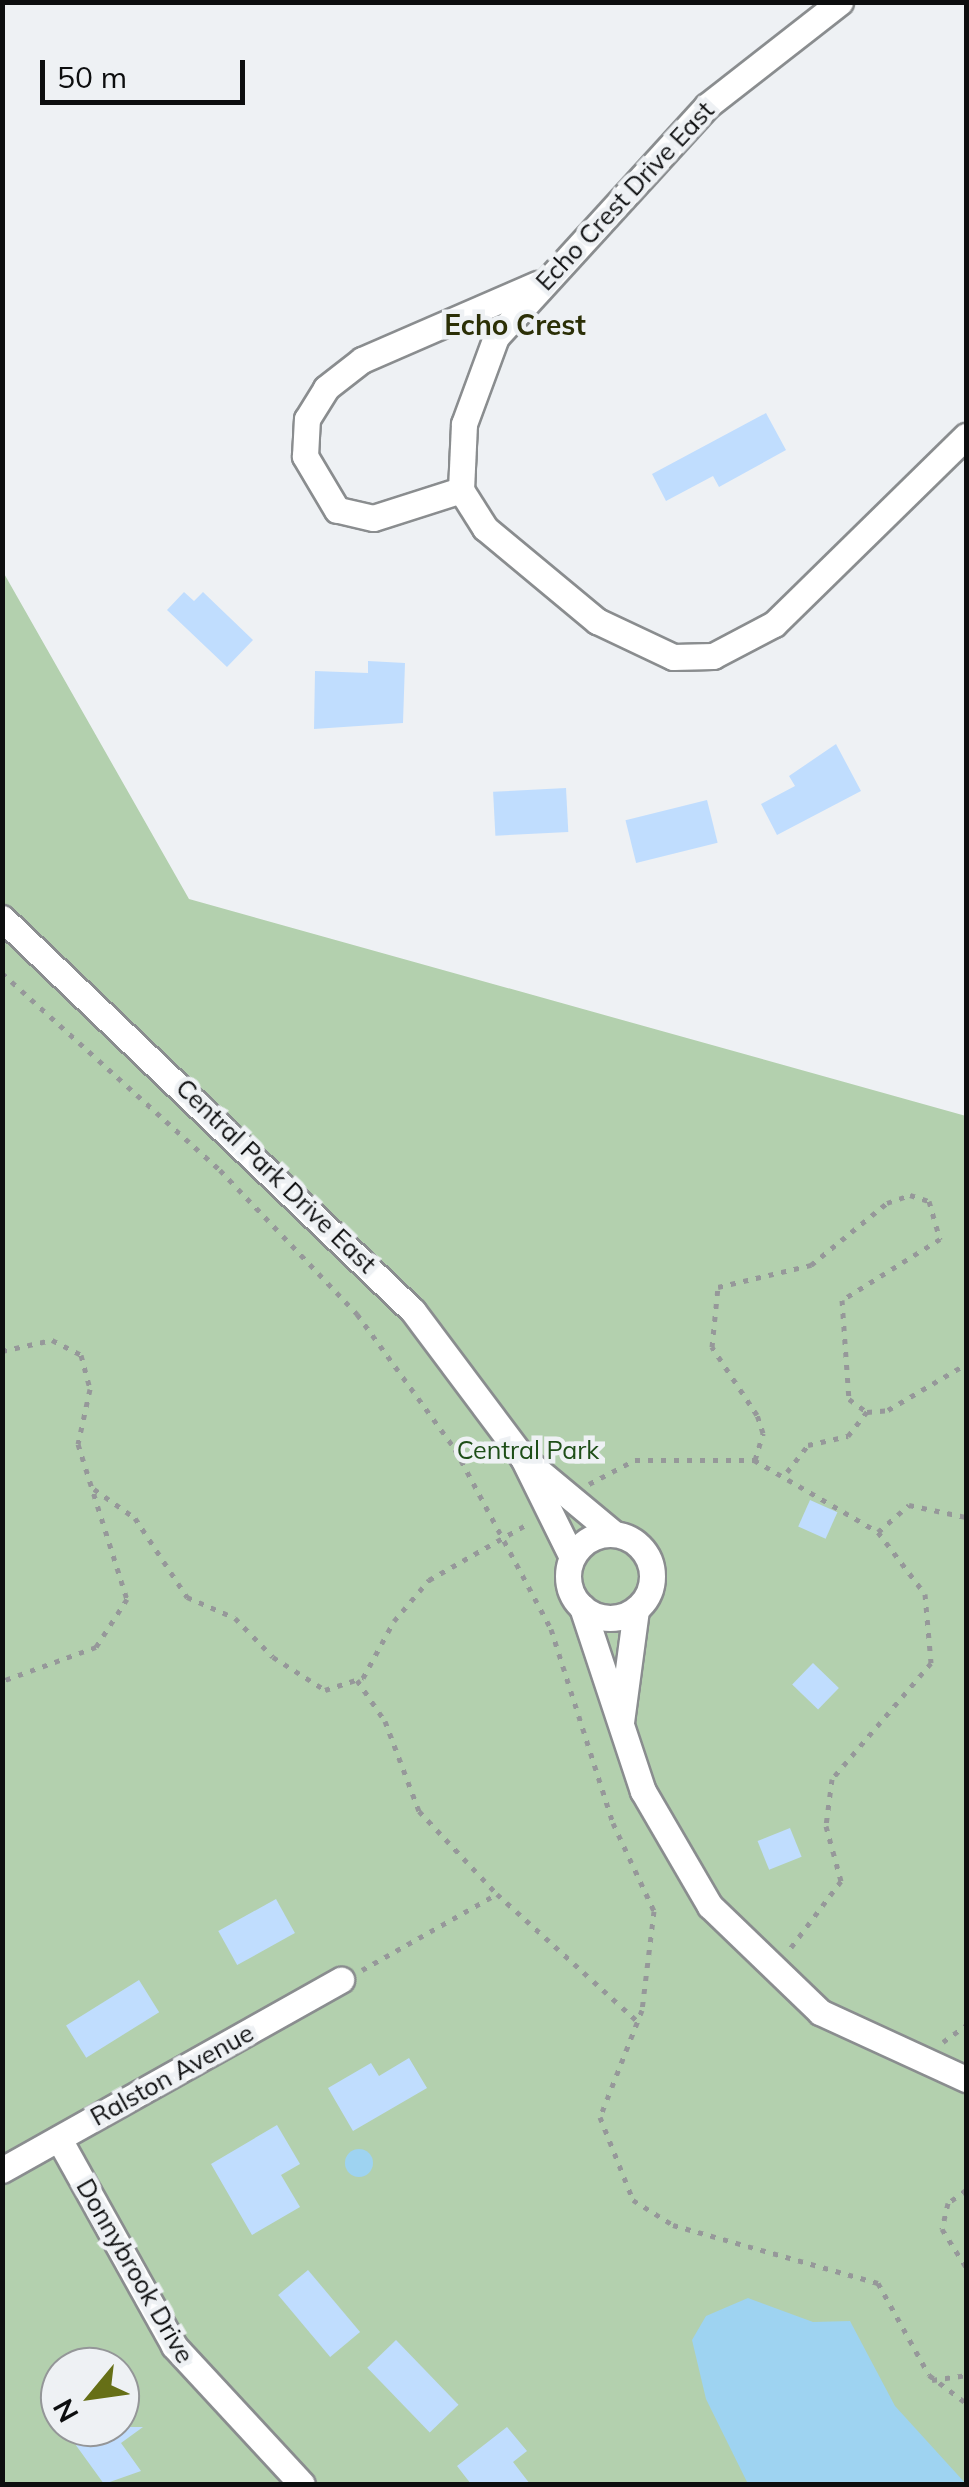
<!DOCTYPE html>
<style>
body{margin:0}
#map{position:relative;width:969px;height:2487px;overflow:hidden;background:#eef1f4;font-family:Mulish,sans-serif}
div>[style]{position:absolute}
.green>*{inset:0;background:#b3d0ae}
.water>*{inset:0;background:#9ed3f1}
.round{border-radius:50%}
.building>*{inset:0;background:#c0ddfe;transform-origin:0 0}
.path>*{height:5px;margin-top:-2.5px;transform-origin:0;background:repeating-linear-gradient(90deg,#96989a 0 5px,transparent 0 13px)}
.roads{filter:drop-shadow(2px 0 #8a8d8f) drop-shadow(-2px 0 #8a8d8f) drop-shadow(0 2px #8a8d8f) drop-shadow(0 -2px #8a8d8f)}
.minor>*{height:25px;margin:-12.5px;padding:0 12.5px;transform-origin:12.5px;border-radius:12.5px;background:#fff}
.minor>.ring{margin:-12.5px;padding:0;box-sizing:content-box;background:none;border:25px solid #fff;border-radius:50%}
span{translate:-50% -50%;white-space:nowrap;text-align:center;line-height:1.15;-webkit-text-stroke:9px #eef1f4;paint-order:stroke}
.street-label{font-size:25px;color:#0d0e0f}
.park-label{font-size:25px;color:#1e4e18}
.neighbourhood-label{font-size:28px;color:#2b2f06;font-weight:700}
.frame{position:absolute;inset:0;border:5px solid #0d0e0f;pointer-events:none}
.north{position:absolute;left:40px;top:2347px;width:100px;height:100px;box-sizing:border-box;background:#eef1f4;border:2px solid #949698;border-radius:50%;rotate:241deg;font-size:28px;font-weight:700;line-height:40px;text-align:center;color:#0d0e0f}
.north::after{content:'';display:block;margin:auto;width:35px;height:45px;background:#666f16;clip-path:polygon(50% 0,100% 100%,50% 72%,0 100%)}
.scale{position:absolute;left:40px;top:60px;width:205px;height:45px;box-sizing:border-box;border:5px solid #0d0e0f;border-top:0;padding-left:12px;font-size:30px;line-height:35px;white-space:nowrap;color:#0d0e0f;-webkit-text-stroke:8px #eef1f4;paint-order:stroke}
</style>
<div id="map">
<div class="green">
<i style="clip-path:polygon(evenodd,2px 570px,189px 899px,966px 1116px,966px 2484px,3px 2484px,2px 570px,60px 2367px,120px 2367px,120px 2427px,60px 2427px,60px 2367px)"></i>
</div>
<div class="water">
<i class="round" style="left:345px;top:2149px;width:28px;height:28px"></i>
<i style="clip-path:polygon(748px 2298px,813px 2322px,850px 2321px,895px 2406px,966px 2484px,748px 2484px,706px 2399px,692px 2340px,706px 2316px)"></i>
</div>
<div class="building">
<i style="clip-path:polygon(766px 413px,786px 450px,719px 487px,713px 476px,666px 501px,652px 474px)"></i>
<i style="clip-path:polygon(184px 592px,194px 601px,203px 592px,253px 640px,227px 667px,167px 610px)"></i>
<i style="clip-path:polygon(368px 661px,405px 663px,403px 723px,314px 729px,315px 671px,368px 673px)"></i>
<i style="clip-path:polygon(836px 744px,861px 791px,777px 835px,761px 804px,795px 786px,789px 776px)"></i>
<i style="left:566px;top:788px;width:44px;height:73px;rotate:87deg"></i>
<i style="left:707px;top:800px;width:44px;height:84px;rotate:76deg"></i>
<i style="left:810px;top:1500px;width:30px;height:29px;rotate:24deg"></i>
<i style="left:813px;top:1663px;width:36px;height:30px;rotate:44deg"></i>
<i style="left:790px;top:1828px;width:31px;height:35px;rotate:68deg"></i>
<i style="left:276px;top:1899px;width:39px;height:66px;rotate:61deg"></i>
<i style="left:139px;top:1980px;width:38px;height:86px;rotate:58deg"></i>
<i style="clip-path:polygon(409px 2058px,427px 2088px,353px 2131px,328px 2088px,371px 2063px,379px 2076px)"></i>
<i style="clip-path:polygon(277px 2125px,300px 2164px,281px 2175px,300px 2207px,252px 2235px,211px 2164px)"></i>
<i style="left:308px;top:2270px;width:81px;height:39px;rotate:50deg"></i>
<i style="left:396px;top:2340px;width:90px;height:40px;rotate:46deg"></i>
<i style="clip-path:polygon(83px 2427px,143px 2427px,121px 2443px,141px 2471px,104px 2484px,70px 2437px)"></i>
<i style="clip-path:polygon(507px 2427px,527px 2451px,513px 2462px,530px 2484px,471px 2484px,457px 2466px)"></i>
</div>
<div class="path">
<i style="left:2px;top:973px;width:294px;rotate:42.1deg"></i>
<i style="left:220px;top:1170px;width:199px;rotate:46.4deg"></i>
<i style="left:357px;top:1314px;width:167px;rotate:54deg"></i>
<i style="left:455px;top:1449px;width:204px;rotate:61.9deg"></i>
<i style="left:551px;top:1629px;width:204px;rotate:72.3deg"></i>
<i style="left:613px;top:1823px;width:97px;rotate:65deg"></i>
<i style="left:654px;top:1911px;width:100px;rotate:96.9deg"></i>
<i style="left:642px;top:2010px;width:115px;rotate:111.4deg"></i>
<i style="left:600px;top:2117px;width:89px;rotate:68.3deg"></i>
<i style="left:633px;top:2200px;width:47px;rotate:32deg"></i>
<i style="left:673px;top:2225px;width:213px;rotate:15.8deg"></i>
<i style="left:878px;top:2283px;width:105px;rotate:61deg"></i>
<i style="left:929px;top:2375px;width:46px;rotate:37.1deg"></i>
<i style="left:2px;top:1351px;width:51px;rotate:-12.4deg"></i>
<i style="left:52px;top:1340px;width:33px;rotate:27deg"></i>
<i style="left:81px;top:1355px;width:35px;rotate:75deg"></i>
<i style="left:90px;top:1389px;width:56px;rotate:102.3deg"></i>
<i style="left:78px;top:1444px;width:163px;rotate:72.5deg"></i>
<i style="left:127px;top:1599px;width:57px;rotate:122.9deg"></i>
<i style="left:96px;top:1647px;width:100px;rotate:160.1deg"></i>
<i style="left:755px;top:1460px;width:28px;rotate:-73deg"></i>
<i style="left:763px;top:1433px;width:19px;rotate:-108deg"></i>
<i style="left:757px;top:1415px;width:82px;rotate:-123.5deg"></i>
<i style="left:712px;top:1347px;width:60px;rotate:-84.3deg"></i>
<i style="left:718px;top:1287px;width:96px;rotate:-13.3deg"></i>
<i style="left:811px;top:1265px;width:98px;rotate:-39.2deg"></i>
<i style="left:887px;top:1203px;width:24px;rotate:-19deg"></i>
<i style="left:910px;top:1195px;width:20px;rotate:18deg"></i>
<i style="left:929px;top:1201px;width:40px;rotate:74deg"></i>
<i style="left:940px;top:1239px;width:115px;rotate:148.1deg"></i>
<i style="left:842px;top:1300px;width:99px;rotate:86deg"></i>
<i style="left:849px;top:1399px;width:22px;rotate:36deg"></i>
<i style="left:867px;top:1412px;width:21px;rotate:-5deg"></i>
<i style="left:888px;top:1410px;width:91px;rotate:-30.5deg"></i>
<i style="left:787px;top:1472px;width:34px;rotate:-52deg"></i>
<i style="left:808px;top:1445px;width:41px;rotate:-12.7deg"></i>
<i style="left:848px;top:1436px;width:31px;rotate:-52deg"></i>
<i style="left:589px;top:1484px;width:52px;rotate:-27.6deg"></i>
<i style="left:635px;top:1460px;width:119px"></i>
<i style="left:754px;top:1460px;width:143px;rotate:30.1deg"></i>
<i style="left:878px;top:1532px;width:78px;rotate:52.8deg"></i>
<i style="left:925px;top:1594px;width:69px;rotate:85deg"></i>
<i style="left:931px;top:1663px;width:153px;rotate:130.5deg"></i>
<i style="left:832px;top:1779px;width:47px;rotate:97.3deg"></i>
<i style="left:826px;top:1826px;width:57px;rotate:74.7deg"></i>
<i style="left:841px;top:1881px;width:86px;rotate:127deg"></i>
<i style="left:94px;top:1489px;width:50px;rotate:35.3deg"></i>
<i style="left:135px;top:1518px;width:95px;rotate:56.6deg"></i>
<i style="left:187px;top:1597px;width:52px;rotate:23.6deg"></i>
<i style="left:235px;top:1618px;width:54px;rotate:45.7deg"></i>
<i style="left:273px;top:1657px;width:62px;rotate:32.4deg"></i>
<i style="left:325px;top:1690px;width:40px;rotate:-18deg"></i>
<i style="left:363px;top:1678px;width:65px;rotate:-61.5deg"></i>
<i style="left:394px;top:1621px;width:54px;rotate:-49.5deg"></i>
<i style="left:429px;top:1580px;width:112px;rotate:-29.6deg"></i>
<i style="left:878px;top:1532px;width:41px;rotate:-41.1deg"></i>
<i style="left:909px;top:1505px;width:58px;rotate:11.9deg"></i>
<i style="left:357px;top:1680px;width:50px;rotate:55.7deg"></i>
<i style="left:385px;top:1721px;width:96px;rotate:69.3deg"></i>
<i style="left:419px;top:1811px;width:114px;rotate:46.8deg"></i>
<i style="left:362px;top:1970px;width:155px;rotate:-29.4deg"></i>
<i style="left:497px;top:1894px;width:189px;rotate:42.2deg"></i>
<i style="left:943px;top:2042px;width:29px;rotate:-36deg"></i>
<i style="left:966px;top:2190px;width:22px;rotate:144deg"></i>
<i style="left:948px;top:2203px;width:27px;rotate:103deg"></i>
<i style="left:942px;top:2229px;width:45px;rotate:57.7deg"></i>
<i style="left:932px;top:2380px;width:34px;rotate:-8deg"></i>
</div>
<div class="roads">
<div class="minor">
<i style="left:840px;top:2px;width:169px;rotate:142deg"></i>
<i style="left:707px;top:106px;width:313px;rotate:132.4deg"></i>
<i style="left:496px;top:337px;width:93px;rotate:110.2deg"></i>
<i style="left:464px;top:424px;width:66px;rotate:92.6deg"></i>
<i style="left:461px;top:490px;width:45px;rotate:57.7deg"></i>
<i style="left:485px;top:528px;width:146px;rotate:39.7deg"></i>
<i style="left:597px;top:621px;width:84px;rotate:25.3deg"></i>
<i style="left:673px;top:657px;width:40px;rotate:-1.4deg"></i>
<i style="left:713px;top:656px;width:69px;rotate:-27.7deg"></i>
<i style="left:774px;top:624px;width:269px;rotate:-44.4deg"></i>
<i style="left:461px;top:490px;width:92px;rotate:162.3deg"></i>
<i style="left:373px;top:518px;width:37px;rotate:-167deg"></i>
<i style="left:337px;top:510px;width:63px;rotate:-120.7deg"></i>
<i style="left:305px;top:456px;width:37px;rotate:-87deg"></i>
<i style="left:307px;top:419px;width:36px;rotate:-58deg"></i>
<i style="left:326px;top:388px;width:46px;rotate:-37.9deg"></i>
<i style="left:362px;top:360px;width:191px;rotate:-23.5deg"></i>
<i style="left:2px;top:918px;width:569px;rotate:43.72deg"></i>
<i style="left:413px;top:1311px;width:184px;rotate:53.2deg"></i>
<i style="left:523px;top:1458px;width:110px;rotate:63.7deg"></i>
<i style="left:523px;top:1458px;width:117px;rotate:39.8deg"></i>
<i class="ring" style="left:568px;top:1534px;width:59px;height:59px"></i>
<i style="left:582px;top:1607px;width:194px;rotate:71.7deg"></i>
<i style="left:643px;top:1791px;width:133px;rotate:59.8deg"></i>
<i style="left:710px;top:1906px;width:153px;rotate:43.9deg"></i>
<i style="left:820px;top:2012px;width:161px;rotate:24.7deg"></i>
<i style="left:621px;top:1722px;width:114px;rotate:-82.4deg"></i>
<i style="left:59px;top:2139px;width:237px;rotate:60.9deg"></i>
<i style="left:174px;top:2346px;width:188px;rotate:47.2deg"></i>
<i style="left:2px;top:2170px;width:389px;rotate:-29.3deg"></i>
</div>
</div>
<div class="street-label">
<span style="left:625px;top:196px;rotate:-47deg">Echo Crest Drive East</span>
<span style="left:276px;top:1176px;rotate:44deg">Central Park Drive East</span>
<span style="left:172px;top:2075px;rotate:-29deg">Ralston Avenue</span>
<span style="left:135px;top:2271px;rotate:60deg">Donnybrook Drive</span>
</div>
<div class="park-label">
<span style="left:528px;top:1450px">Central Park</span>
</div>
<div class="neighbourhood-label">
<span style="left:515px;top:325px">Echo Crest</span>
</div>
<div class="frame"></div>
<div class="north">N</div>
<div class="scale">50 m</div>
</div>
